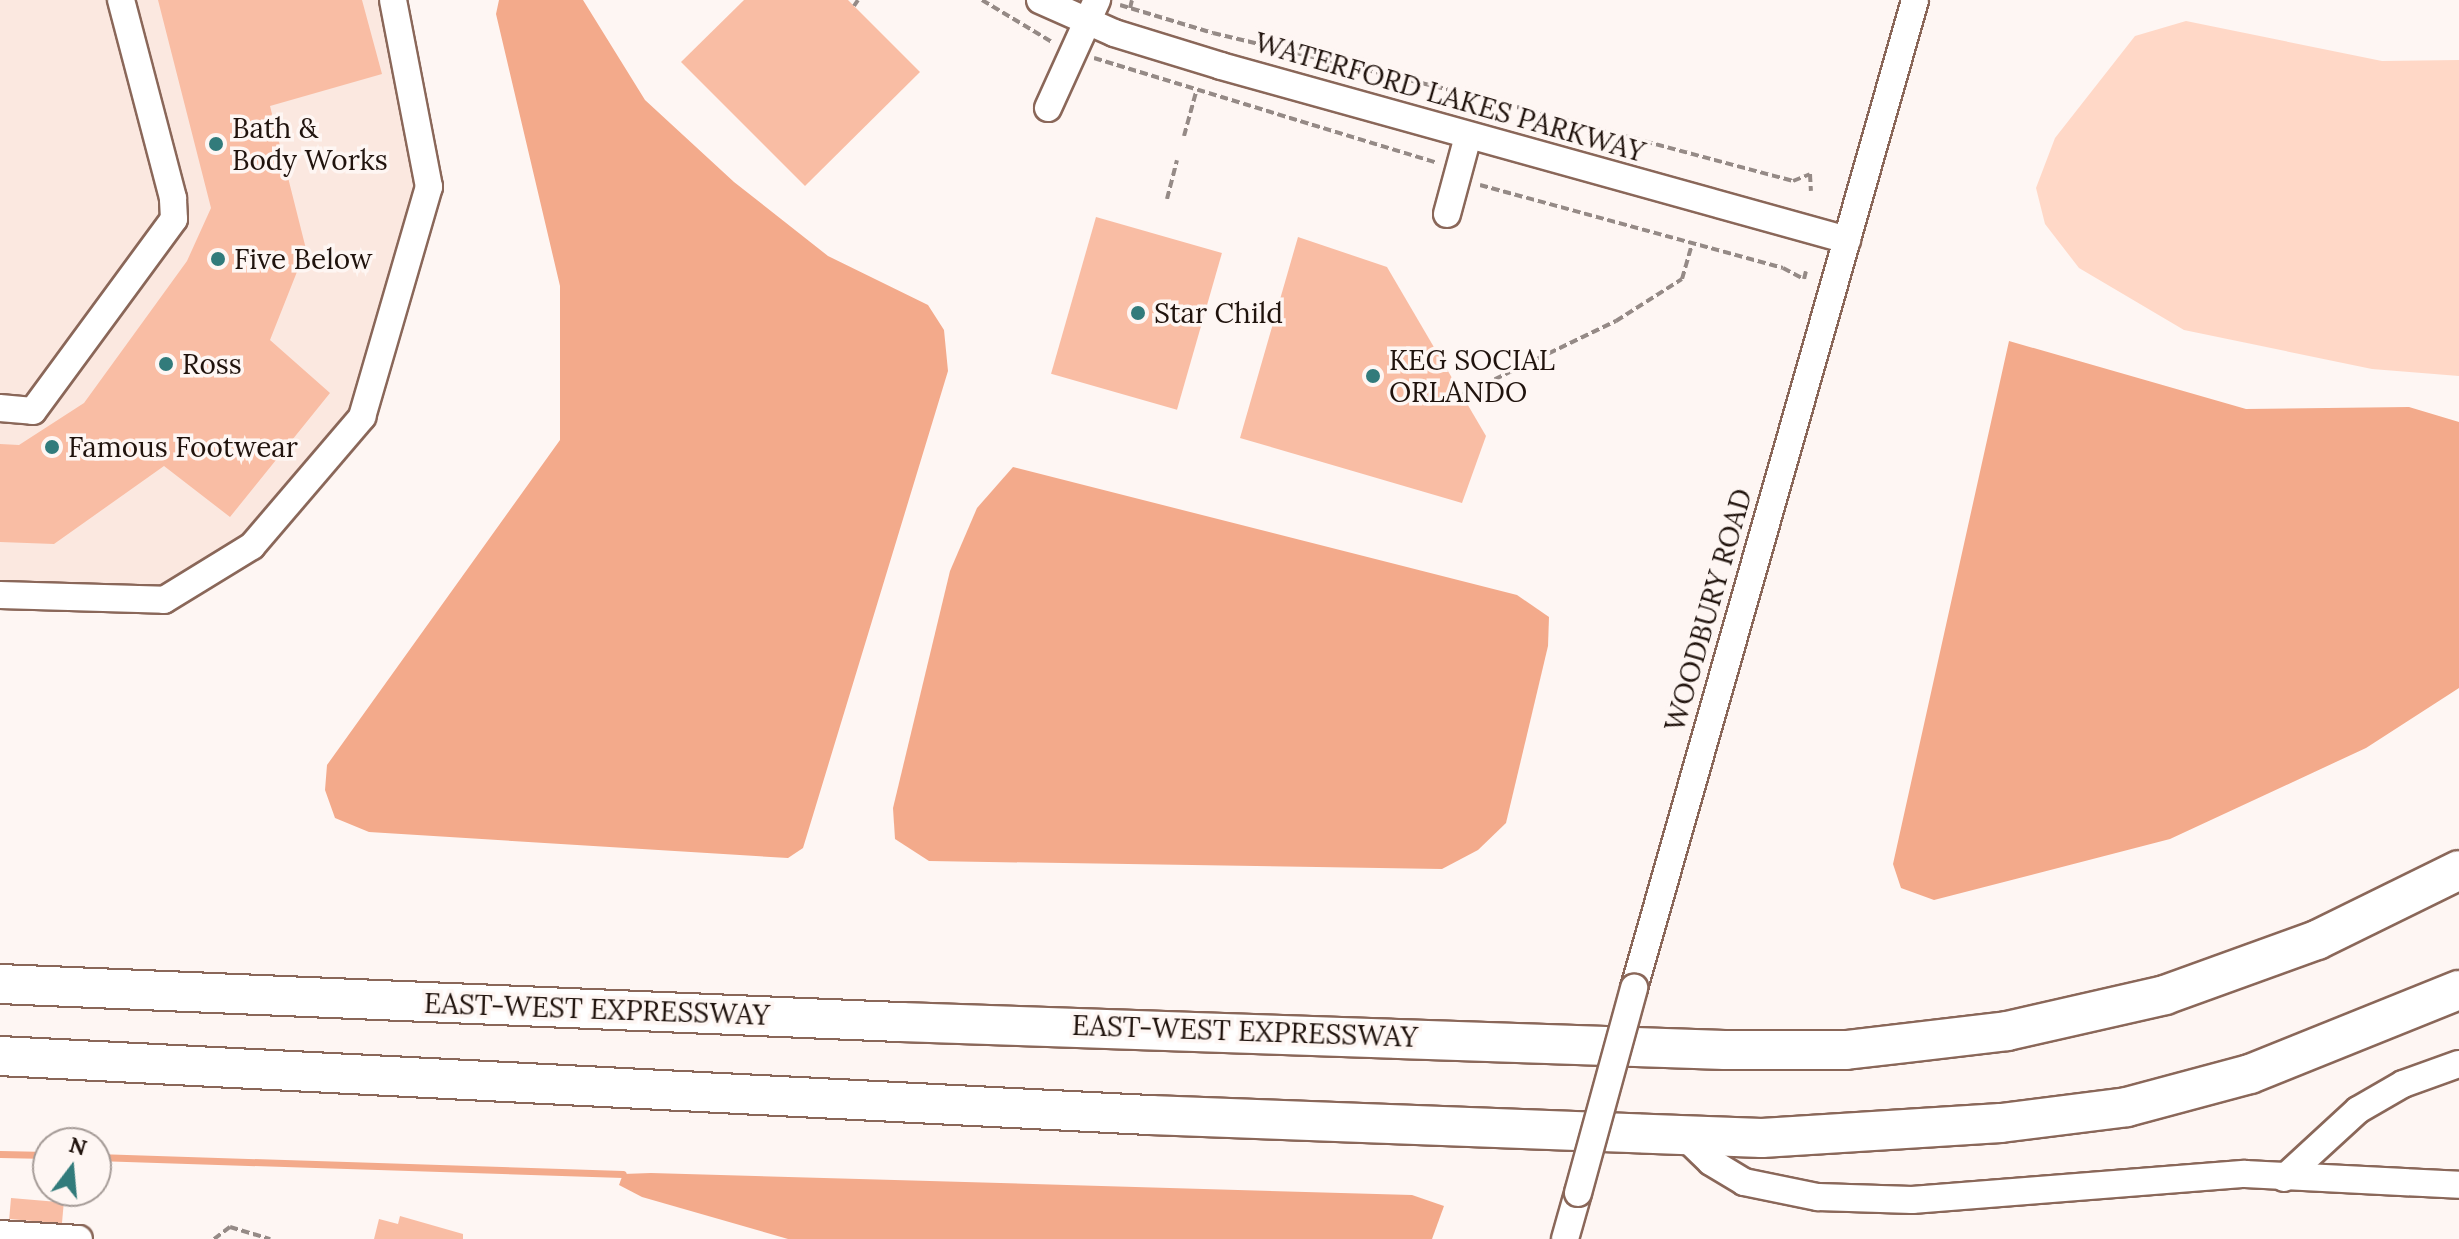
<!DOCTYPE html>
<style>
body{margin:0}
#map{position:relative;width:2459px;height:1239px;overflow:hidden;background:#fef6f3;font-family:Lora,serif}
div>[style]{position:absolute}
.built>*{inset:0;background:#fbe8e0}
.green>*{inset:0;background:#ffd8c7}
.water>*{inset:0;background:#f3aa8b}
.stream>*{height:7px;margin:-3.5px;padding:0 3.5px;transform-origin:3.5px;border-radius:3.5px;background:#f3aa8b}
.building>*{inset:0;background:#f9bda4;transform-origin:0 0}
.path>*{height:4px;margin-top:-2px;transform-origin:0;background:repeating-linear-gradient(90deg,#958a86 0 8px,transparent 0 12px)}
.roads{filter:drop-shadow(2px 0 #8a6759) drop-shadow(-2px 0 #8a6759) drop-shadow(0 2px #8a6759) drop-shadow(0 -2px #8a6759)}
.minor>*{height:26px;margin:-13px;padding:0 13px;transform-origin:13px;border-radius:13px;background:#fff}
.highway>*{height:38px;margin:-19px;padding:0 19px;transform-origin:19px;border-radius:19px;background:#fff}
.bridges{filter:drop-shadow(2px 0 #8a6759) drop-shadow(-2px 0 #8a6759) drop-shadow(0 2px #8a6759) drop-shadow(0 -2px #8a6759)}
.minor-bridge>*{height:26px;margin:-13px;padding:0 13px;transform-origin:13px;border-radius:13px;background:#fff}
.dots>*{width:22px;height:22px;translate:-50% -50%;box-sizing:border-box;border:4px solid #fef6f3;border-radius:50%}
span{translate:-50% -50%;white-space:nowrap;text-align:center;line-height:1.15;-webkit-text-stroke:7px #fef6f3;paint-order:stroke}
.street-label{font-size:28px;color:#20130d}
.poi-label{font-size:28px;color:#20130d}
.left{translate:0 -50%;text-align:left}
.north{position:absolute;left:32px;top:1127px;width:80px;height:80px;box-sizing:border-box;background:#fef6f3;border:2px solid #a59b97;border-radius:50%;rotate:16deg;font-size:22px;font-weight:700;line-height:32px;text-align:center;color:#20130d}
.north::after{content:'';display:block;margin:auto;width:28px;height:36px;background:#327b7b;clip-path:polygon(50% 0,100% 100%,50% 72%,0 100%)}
</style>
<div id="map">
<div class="built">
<i style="clip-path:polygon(0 0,393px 0,429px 187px,362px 417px,252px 546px,164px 600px,0 595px)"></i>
</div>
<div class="green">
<i style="clip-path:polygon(2186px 21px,2382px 61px,2459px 60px,2459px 376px,2372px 369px,2184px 330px,2079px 268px,2045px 224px,2036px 188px,2055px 138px,2135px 36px)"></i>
</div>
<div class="water">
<i style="clip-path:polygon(499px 0,583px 0,645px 100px,734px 182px,828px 256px,928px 305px,944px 330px,948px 371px,803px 848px,788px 858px,369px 832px,335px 818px,325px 790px,327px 765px,560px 440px,560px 286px,496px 14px)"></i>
<i style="clip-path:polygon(2009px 341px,2246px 409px,2409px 407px,2459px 422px,2459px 688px,2366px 748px,2170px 839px,1934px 900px,1901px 888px,1893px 864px)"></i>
<i style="clip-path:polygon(1013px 467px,1517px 595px,1549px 617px,1548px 646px,1506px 823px,1478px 850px,1442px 869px,929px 861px,895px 839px,893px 808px,950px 571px,977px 508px)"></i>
<i style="clip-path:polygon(651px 1173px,1412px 1195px,1444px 1206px,1432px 1239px,788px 1239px,642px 1197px,619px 1185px,623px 1174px)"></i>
</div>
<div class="stream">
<i style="left:0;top:1154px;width:48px;rotate:1.2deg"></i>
<i style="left:96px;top:1157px;width:527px;rotate:1.85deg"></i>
</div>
<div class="building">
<i style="clip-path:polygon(158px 0,362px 0,382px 74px,270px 106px,306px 249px,270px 340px,330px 393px,230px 517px,164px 466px,54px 544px,0 542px,0 444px,19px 445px,84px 403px,187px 261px,211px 208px)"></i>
<i style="clip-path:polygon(744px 0,848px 0,920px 72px,805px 186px,681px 62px)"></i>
<i style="left:1096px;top:217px;width:131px;height:163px;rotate:16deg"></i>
<i style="clip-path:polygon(1298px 237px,1387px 267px,1486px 436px,1462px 503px,1240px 438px)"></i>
<i style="left:11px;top:1198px;width:53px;height:21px;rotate:5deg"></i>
<i style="clip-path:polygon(400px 1216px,463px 1234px,463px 1239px,374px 1239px,379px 1219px,398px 1224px)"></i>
</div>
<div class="path">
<i style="left:982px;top:0;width:82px;rotate:31deg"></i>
<i style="left:1120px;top:5px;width:97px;rotate:16.8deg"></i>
<i style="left:1213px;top:33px;width:241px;rotate:13.5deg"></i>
<i style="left:854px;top:6px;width:7px;rotate:-56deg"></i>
<i style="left:1130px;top:8px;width:8px;rotate:-76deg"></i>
<i style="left:1094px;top:58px;width:359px;rotate:17deg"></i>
<i style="left:1517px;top:107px;width:286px;rotate:15deg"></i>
<i style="left:1793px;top:181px;width:18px;rotate:-22deg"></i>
<i style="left:1810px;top:174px;width:17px;rotate:87deg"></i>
<i style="left:1184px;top:136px;width:46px;rotate:-74.7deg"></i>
<i style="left:1480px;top:185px;width:314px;rotate:15.3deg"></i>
<i style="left:1783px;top:268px;width:24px;rotate:28deg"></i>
<i style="left:1804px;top:279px;width:8px;rotate:-76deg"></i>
<i style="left:1167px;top:199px;width:40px;rotate:-75.6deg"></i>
<i style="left:1462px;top:395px;width:171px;rotate:-25.7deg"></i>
<i style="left:1616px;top:321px;width:78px;rotate:-32.5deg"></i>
<i style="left:1682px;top:279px;width:35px;rotate:-74deg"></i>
<i style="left:214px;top:1239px;width:20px;rotate:-37deg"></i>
<i style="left:230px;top:1227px;width:42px;rotate:16.7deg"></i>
</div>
<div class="roads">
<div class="minor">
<i style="left:1040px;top:0;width:81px;rotate:24deg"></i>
<i style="left:1114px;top:33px;width:112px;rotate:17.1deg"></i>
<i style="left:1221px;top:66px;width:650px;rotate:15.53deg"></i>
<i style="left:1048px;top:108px;width:119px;rotate:-65.6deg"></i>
<i style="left:1447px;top:214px;width:81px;rotate:-74.9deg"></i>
<i style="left:0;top:408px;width:33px;rotate:5deg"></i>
<i style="left:33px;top:411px;width:238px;rotate:-53.7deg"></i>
<i style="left:174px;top:219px;width:21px;rotate:-93deg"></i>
<i style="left:173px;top:198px;width:205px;rotate:-104.7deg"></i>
<i style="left:0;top:595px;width:164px;rotate:1.7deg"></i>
<i style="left:164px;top:600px;width:103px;rotate:-31.5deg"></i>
<i style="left:252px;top:546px;width:170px;rotate:-49.5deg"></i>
<i style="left:362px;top:417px;width:240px;rotate:-73.8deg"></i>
<i style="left:429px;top:187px;width:190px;rotate:-100.9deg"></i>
<i style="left:1634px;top:988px;width:1027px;rotate:-74.12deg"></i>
<i style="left:1684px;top:1136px;width:37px;rotate:44deg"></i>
<i style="left:1711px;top:1162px;width:39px;rotate:31deg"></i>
<i style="left:1744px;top:1182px;width:76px;rotate:11.5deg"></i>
<i style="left:1818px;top:1197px;width:94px;rotate:1.8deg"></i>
<i style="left:1912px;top:1200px;width:334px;rotate:-4.5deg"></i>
<i style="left:2245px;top:1174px;width:214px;rotate:2.9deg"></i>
<i style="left:2284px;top:1178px;width:100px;rotate:-42.6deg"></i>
<i style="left:2358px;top:1110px;width:52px;rotate:-30deg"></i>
<i style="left:2403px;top:1084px;width:59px;rotate:-19.7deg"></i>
<i style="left:0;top:1234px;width:79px;rotate:3.6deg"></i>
<i style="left:1565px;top:1239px;width:48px;rotate:-74.2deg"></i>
</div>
<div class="highway">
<i style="left:0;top:984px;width:902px;rotate:2.42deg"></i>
<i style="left:901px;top:1022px;width:824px;rotate:1.95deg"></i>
<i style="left:1725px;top:1050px;width:121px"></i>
<i style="left:1846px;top:1050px;width:162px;rotate:-6.7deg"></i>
<i style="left:2007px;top:1031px;width:162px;rotate:-12.8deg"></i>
<i style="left:2165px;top:995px;width:162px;rotate:-19.9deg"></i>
<i style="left:2317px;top:940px;width:158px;rotate:-26.2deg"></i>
<i style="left:0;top:1056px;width:1152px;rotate:2.94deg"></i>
<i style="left:1150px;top:1115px;width:612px;rotate:2.15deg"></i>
<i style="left:1762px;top:1138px;width:239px;rotate:-3.6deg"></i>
<i style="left:2001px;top:1123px;width:127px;rotate:-7.2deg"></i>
<i style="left:2127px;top:1107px;width:127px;rotate:-15deg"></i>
<i style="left:2250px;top:1074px;width:225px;rotate:-21.9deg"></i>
</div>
</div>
<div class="bridges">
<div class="minor-bridge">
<i style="left:1578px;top:1193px;width:213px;rotate:-74.7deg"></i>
</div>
</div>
<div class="dots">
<i style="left:216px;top:144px;background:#327b7b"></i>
<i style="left:218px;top:259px;background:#327b7b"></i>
<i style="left:1138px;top:313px;background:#327b7b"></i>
<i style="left:166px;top:364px;background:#327b7b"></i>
<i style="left:1373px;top:376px;background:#327b7b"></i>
<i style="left:52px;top:447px;background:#327b7b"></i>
</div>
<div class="street-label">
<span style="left:1450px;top:97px;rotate:16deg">WATERFORD LAKES PARKWAY</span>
<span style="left:1708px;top:610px;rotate:-74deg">WOODBURY ROAD</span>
<span style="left:597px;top:1009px;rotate:2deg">EAST-WEST EXPRESSWAY</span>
<span style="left:1245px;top:1031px;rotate:2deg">EAST-WEST EXPRESSWAY</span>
</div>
<div class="poi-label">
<span class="left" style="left:232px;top:144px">Bath &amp;<br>Body Works</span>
<span class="left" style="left:234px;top:259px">Five Below</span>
<span class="left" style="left:1154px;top:313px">Star Child</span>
<span class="left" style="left:1389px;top:376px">KEG SOCIAL<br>ORLANDO</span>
<span class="left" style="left:182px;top:364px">Ross</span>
<span class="left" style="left:68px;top:447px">Famous Footwear</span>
</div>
<div class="north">N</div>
</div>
